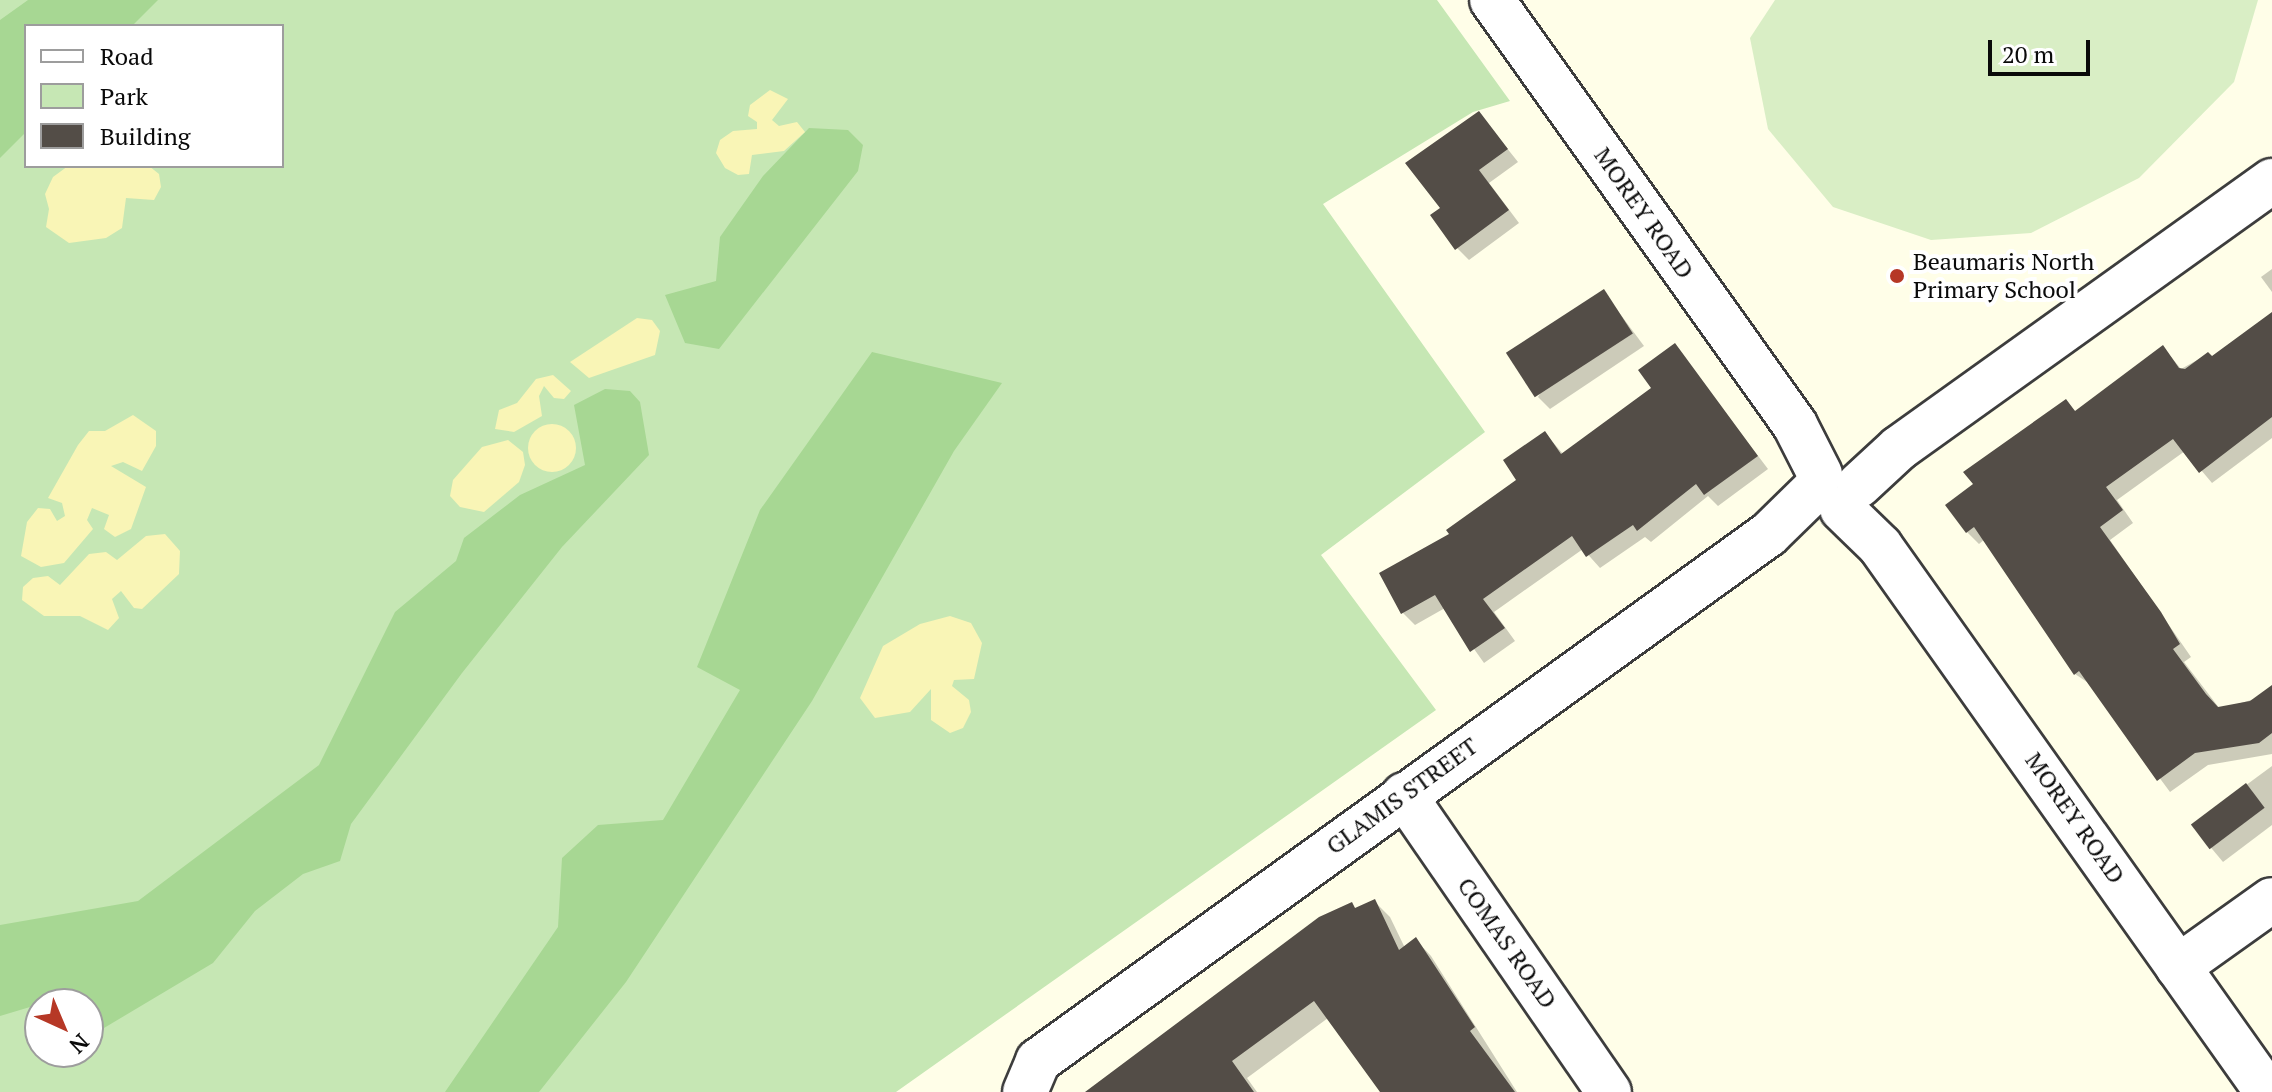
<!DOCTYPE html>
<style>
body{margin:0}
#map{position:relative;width:2272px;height:1092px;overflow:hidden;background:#fffee8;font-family:"PT Serif",serif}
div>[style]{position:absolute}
.green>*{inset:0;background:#c6e7b4}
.forest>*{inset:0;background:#a7d793}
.sand>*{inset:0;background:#f9f5b6}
.round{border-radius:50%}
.pitch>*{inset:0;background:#d9eec5}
.shadow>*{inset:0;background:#0003}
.building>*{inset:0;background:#534d47;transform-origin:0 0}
.roads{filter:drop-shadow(2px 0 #3d3d3d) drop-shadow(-2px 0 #3d3d3d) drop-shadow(0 2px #3d3d3d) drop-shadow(0 -2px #3d3d3d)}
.minor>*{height:44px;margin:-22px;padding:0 22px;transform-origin:22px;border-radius:22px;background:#fff}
.dots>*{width:22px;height:22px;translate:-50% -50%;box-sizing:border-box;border:4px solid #fff;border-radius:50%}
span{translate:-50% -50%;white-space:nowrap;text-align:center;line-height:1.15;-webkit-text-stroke:8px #fff;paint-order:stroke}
.street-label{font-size:24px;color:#0a0a0a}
.poi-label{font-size:24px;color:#0a0a0a}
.left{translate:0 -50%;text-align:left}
.legend{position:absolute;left:24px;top:24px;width:260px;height:144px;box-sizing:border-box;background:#fff;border:2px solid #9d9d9d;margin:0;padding:10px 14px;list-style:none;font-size:24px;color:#0a0a0a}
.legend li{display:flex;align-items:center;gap:16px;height:40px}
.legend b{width:40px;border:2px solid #9d9d9d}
.north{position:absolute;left:24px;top:988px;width:80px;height:80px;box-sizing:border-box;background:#fff;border:2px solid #9d9d9d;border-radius:50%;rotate:136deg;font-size:22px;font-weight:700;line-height:32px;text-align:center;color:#0a0a0a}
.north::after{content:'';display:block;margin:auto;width:28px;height:36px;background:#b63826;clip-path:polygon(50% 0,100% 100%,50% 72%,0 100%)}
.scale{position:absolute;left:1988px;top:40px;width:102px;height:36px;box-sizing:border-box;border:4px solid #0a0a0a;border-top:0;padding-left:10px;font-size:24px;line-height:28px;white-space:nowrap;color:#0a0a0a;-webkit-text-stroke:6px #fff;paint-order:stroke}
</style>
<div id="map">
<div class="green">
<i style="clip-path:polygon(evenodd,0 0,1437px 0,1510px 101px,1473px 112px,1323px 204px,1485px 432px,1321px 555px,1436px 710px,896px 1092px,0 1092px,0 0,26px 26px,282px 26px,282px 166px,26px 166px,26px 26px,0 0,40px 1004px,88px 1004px,88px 1052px,40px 1052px,40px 1004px)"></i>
</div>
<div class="forest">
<i style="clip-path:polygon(28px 0,158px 0,132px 26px,26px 26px,26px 132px,0 158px,0 20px)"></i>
<i style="clip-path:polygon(809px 128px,848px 130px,863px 145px,858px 171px,719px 349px,685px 343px,665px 295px,716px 281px,720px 237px,763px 176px)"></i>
<i style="clip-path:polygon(872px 352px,1002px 383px,954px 451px,812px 701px,626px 982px,539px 1092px,445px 1092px,558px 927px,562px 858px,598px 825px,663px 820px,740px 690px,697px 667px,760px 510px)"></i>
<i style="clip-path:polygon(605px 389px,630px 391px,640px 402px,649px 455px,562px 547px,462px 673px,351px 824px,340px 861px,303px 874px,255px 911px,213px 963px,104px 1028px,88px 1022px,88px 1004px,40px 1004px,0 1016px,0 925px,138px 901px,319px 765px,395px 612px,456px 561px,464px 538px,520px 495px,585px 465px,574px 405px)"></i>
</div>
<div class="sand">
<i style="clip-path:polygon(770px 90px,788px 99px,772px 120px,779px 126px,797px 122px,805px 132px,784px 151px,752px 155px,749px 174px,738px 175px,725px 168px,716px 153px,720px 140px,733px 131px,757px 129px,757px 122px,748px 116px,750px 105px)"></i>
<i style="clip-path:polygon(68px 166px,149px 166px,159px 174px,161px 187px,154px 200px,126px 198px,122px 228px,106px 238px,69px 243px,46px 227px,49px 209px,45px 194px,53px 177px)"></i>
<i style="clip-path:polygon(637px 318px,652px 320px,660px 331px,655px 355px,589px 378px,570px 362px)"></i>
<i style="clip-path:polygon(553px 375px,571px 391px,564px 399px,554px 398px,544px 386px,539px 396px,542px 416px,514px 432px,495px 429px,499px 410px,517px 403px,536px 379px)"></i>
<i style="clip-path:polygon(133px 415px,156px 431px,156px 446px,142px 471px,123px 462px,111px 466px,146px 487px,131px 529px,115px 537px,104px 529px,109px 515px,92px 508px,87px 520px,93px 529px,64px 563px,41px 567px,21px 556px,27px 522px,38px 508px,50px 509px,57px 521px,65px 516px,62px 503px,48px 498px,78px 445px,89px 431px,105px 431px)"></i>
<i class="round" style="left:528px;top:424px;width:48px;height:48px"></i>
<i style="clip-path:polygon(508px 440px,523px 452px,525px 465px,519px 482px,484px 512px,460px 507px,450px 496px,453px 480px,482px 447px)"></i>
<i style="clip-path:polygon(165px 534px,180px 551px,179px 574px,142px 609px,134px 608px,121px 591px,112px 599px,119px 618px,108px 630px,80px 616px,44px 616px,22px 600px,23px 587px,33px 578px,48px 576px,60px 585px,89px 554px,106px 552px,117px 560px,146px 536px)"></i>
<i style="clip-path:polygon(950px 616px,971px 623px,982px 643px,974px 679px,954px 680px,952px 686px,969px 700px,971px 712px,963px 728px,950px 733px,931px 720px,931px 689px,910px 712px,875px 718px,860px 698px,883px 646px,920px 624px)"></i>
</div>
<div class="pitch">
<i style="clip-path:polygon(1775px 0,2258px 0,2234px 82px,2139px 178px,2031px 233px,1931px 240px,1833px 207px,1768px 129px,1750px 38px)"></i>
</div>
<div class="shadow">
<i style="clip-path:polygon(1479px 113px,1518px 162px,1489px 183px,1519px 223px,1469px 260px,1457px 248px,1443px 208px)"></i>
<i style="clip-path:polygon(2272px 269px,2272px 292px,2261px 277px)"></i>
<i style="clip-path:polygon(1603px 291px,1644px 346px,1550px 409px,1538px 397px)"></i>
<i style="clip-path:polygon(2272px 315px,2272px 438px,2212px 483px,2185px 451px,2117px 500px,2133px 523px,2110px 540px,2191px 657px,2184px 662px,2220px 709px,2272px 694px,2272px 754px,2208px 765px,2170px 792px,2090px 684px,2075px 674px,1985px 539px,1979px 544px,1967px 532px,1976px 485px,2065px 401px,2077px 413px,2163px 347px,2181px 369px,2208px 354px,2212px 358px)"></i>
<i style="clip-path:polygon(1675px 346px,1768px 469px,1718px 506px,1708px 496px,1651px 542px,1645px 537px,1600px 568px,1583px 549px,1494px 612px,1515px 641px,1484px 663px,1445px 608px,1415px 625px,1403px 613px,1452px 535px,1519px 481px,1545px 433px,1563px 454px,1654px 389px)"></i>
<i style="clip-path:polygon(2272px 766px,2272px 825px,2223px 862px,2192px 825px)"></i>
<i style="clip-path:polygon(1375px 902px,1390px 917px,1405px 948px,1416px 940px,1431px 956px,1517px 1092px,1382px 1092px,1328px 1018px,1247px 1078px,1257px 1092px,1088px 1092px,1351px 904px,1357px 910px)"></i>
</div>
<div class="building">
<i style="clip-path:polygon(1479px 111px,1508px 149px,1479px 170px,1509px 210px,1455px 250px,1430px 215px,1440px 208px,1405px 163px)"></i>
<i style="left:1604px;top:289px;width:53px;height:117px;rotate:57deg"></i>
<i style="clip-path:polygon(2272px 312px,2272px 417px,2199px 473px,2173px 439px,2106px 487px,2123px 510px,2100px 527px,2161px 612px,2180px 644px,2173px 649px,2206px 694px,2218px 707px,2250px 701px,2272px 685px,2272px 733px,2259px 743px,2195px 753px,2157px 781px,2079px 671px,2074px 675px,1974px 527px,1966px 533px,1945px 505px,1973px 484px,1963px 472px,2066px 399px,2075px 411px,2163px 345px,2179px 368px,2185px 369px,2208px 352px,2212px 356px)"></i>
<i style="clip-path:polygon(1675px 343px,1758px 456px,1704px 495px,1696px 484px,1637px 531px,1633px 525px,1586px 557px,1572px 536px,1483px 599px,1505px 628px,1470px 652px,1435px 595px,1401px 614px,1379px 573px,1449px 534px,1446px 530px,1516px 480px,1503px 460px,1545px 431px,1561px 454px,1651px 388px,1638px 370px)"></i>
<i style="left:2246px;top:783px;width:31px;height:69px;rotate:53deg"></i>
<i style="clip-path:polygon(1375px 899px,1399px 950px,1416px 937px,1475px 1027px,1470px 1031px,1515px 1092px,1380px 1092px,1314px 1001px,1232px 1061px,1254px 1092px,1085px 1092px,1319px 917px,1352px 902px,1355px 908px)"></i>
</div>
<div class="roads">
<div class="minor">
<i style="left:1492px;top:0;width:522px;rotate:54.51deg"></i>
<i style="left:1795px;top:425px;width:55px;rotate:63deg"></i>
<i style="left:1859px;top:485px;width:54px;rotate:-42.8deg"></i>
<i style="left:1899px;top:448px;width:459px;rotate:-35.6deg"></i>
<i style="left:1842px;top:509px;width:53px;rotate:44.2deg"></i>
<i style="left:1880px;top:546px;width:669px;rotate:54.67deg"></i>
<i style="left:1404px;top:795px;width:361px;rotate:55.4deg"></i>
<i style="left:2178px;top:967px;width:115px;rotate:-35.5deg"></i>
<i style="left:1025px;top:1092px;width:34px;rotate:-67deg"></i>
<i style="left:1038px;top:1061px;width:901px;rotate:-35.79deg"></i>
<i style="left:1769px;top:534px;width:66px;rotate:-44.4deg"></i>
</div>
</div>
<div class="dots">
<i style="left:1897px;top:276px;background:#b63826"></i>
</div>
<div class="street-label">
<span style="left:1644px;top:213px;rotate:55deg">MOREY ROAD</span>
<span style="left:1402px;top:796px;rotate:-36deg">GLAMIS STREET</span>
<span style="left:2075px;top:818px;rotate:55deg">MOREY ROAD</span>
<span style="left:1507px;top:943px;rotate:55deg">COMAS ROAD</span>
</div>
<div class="poi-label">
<span class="left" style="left:1913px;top:276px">Beaumaris North<br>Primary School</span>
</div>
<ul class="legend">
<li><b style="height:10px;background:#fff"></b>Road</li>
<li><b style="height:22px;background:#c6e7b4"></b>Park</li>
<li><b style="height:22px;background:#534d47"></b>Building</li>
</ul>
<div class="north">N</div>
<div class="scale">20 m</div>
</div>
